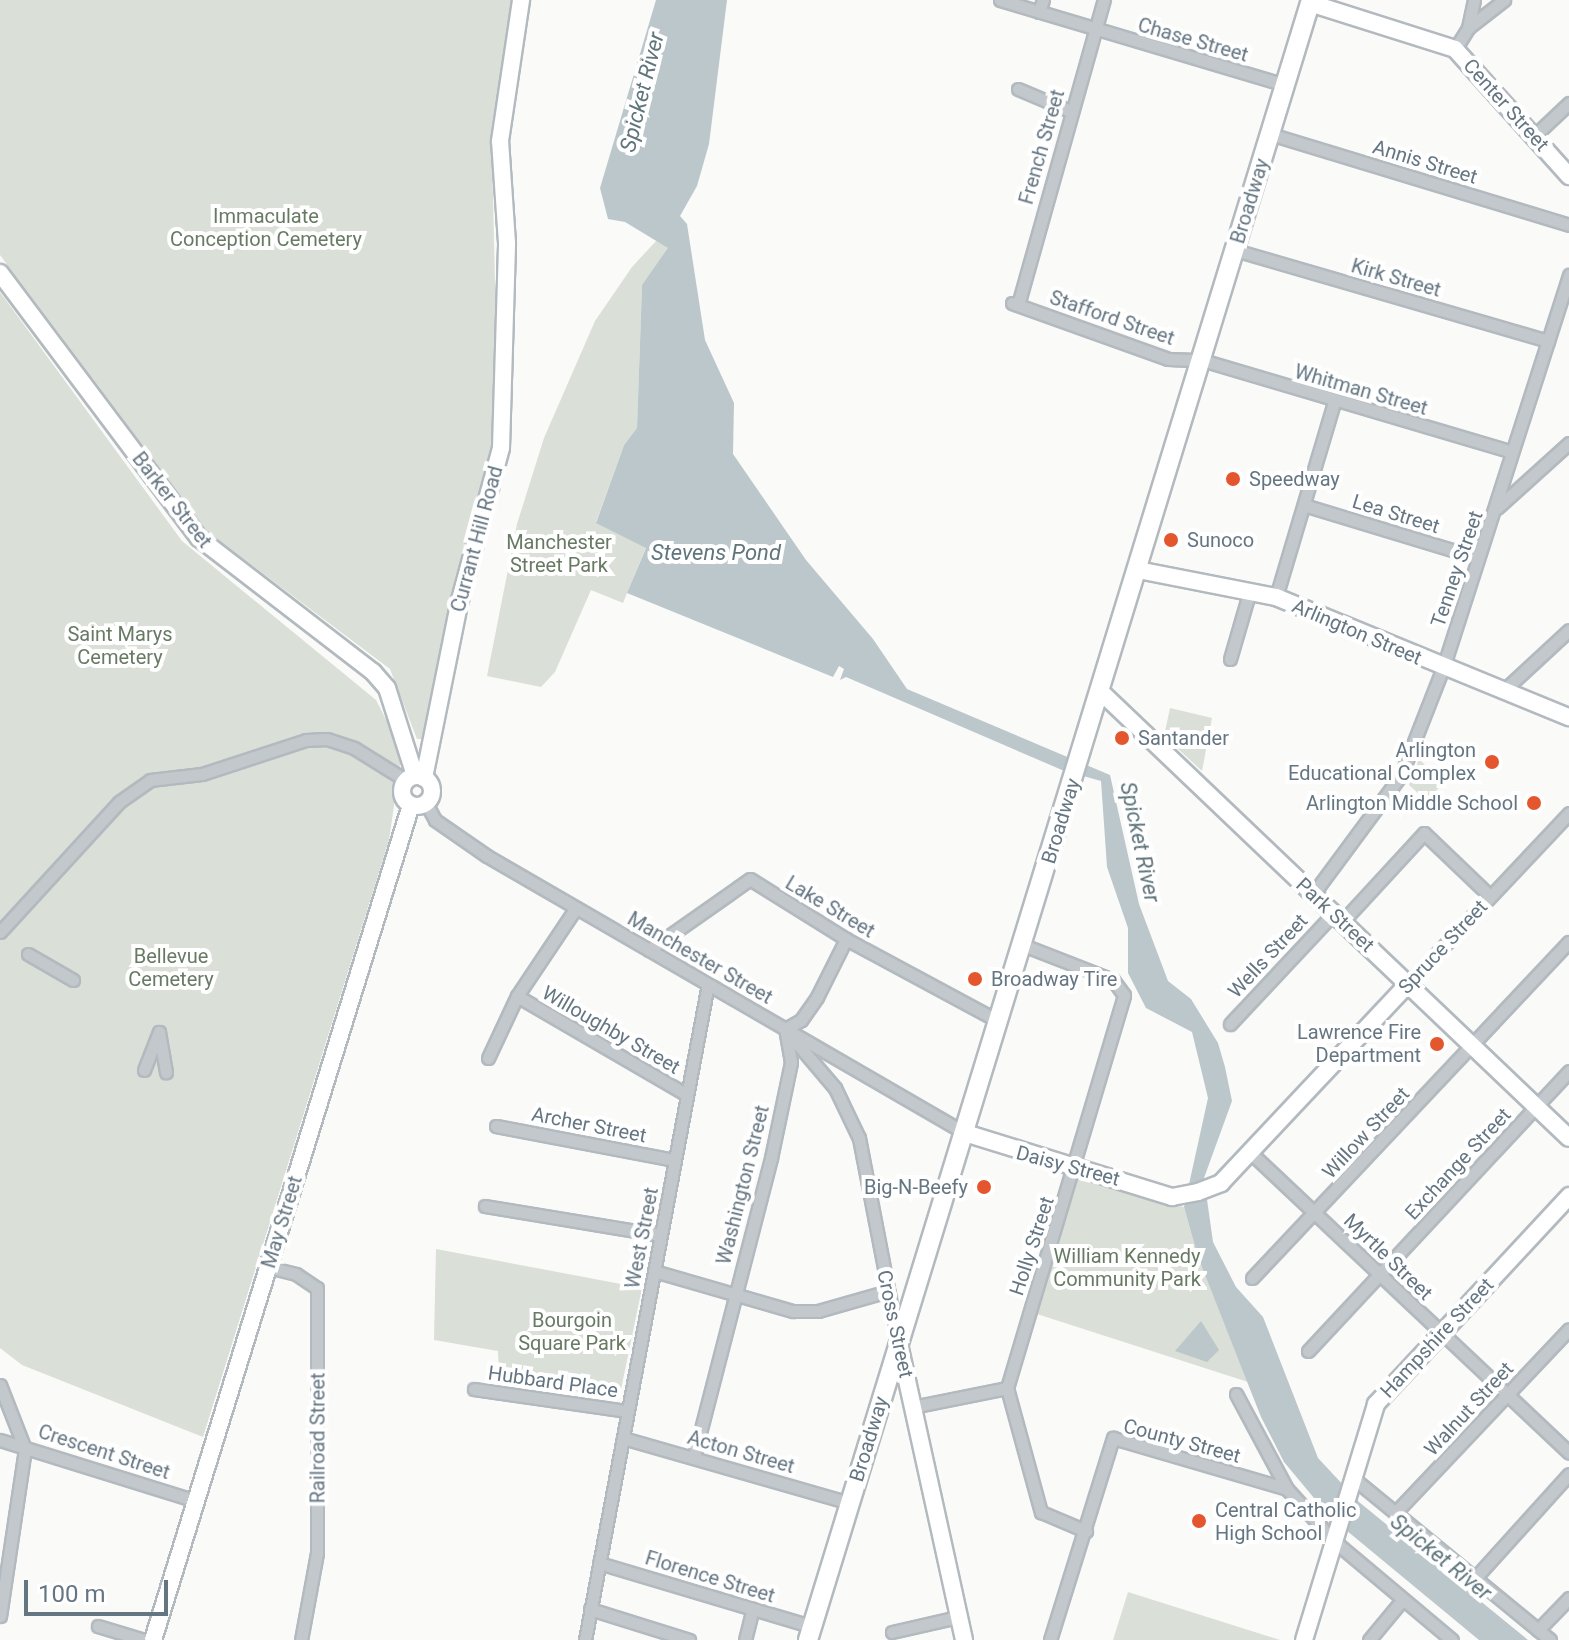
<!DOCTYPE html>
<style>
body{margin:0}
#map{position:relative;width:1569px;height:1640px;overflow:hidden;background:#fafaf8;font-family:Roboto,sans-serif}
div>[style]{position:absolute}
.green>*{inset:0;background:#dadfd7}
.water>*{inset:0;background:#bbc7cb}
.roads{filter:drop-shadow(2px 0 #b3babf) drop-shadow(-2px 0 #b3babf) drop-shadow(0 2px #b3babf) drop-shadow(0 -2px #b3babf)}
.street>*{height:11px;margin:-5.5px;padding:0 5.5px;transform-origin:5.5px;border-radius:5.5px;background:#c3c8cc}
.secondary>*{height:16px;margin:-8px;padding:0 8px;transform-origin:8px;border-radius:8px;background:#fff}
.secondary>.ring{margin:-8px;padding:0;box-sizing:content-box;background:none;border:16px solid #fff;border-radius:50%}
.primary>*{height:18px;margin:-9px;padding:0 9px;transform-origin:9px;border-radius:9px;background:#fff}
.dots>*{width:22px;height:22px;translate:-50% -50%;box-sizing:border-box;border:4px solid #fff;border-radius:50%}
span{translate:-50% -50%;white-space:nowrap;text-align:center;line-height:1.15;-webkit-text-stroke:8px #fff;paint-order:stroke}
.street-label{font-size:20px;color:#657683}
.park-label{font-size:20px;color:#687a64}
.poi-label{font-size:20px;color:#657683}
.left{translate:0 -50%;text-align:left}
.right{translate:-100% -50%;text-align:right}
.water-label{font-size:22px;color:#60757c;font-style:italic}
.scale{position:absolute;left:24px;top:1580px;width:144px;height:36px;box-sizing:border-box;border:4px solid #657683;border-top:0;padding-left:10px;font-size:24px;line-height:28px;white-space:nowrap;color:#657683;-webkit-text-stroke:6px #fff;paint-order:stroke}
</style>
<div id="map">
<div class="green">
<i style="clip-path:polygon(0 0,515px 0,492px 152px,498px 416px,422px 739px,417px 739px,390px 669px,208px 532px,0 255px)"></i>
<i style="clip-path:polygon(658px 239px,668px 248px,667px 255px,642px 285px,637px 428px,624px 445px,596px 522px,646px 547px,623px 603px,591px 590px,555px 672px,541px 687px,487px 676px,517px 524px,544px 438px,595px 321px,632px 267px)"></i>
<i style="clip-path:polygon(0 292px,182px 541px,376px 700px,402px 751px,389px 840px,203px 1437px,22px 1365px,0 1348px)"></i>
<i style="clip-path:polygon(1170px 708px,1212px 718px,1202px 771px,1164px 736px)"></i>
<i style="clip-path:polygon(1419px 759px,1443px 783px,1427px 801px,1409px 785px)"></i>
<i style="clip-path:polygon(1078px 1178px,1184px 1207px,1198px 1257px,1248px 1382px,1037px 1314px)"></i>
<i style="clip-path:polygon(436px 1249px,642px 1288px,619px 1399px,499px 1377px,498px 1351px,434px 1340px)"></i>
<i style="clip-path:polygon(1128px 1592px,1280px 1640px,1113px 1640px)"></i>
</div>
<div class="water">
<i style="clip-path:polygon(656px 0,727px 0,709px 144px,697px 186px,680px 216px,687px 224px,705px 340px,734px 403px,733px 454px,806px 560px,873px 639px,907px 689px,1110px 775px,1139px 904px,1168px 981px,1191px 999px,1218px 1043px,1225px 1067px,1232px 1101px,1204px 1178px,1213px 1242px,1236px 1287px,1263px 1317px,1318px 1458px,1359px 1502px,1528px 1640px,1479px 1640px,1329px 1516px,1284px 1462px,1261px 1417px,1198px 1257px,1184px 1207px,1208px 1098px,1192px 1032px,1146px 1008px,1128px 973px,1128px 928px,1107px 867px,1101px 781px,1062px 770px,846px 677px,840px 680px,844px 669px,839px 666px,833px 677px,627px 593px,646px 548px,596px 523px,624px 445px,637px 428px,642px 285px,668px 248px,625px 222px,608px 219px,600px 188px)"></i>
<i style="clip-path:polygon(1201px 1321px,1219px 1350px,1207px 1362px,1175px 1351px)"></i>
</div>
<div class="roads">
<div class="street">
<i style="left:1000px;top:0;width:297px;rotate:16.6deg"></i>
<i style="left:1039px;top:12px;width:13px;rotate:-72deg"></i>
<i style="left:1468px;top:28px;width:29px;rotate:-78deg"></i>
<i style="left:1455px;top:49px;width:25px;rotate:-58deg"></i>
<i style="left:1468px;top:28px;width:46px;rotate:-37.9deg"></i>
<i style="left:1018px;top:89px;width:56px;rotate:22.9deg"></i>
<i style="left:1270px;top:134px;width:313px;rotate:16.9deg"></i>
<i style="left:1533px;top:137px;width:50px;rotate:-43.4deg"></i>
<i style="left:1235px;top:250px;width:326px;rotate:16.2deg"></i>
<i style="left:1012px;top:303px;width:166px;rotate:19.7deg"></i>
<i style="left:1168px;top:359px;width:34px;rotate:2deg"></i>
<i style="left:1202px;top:360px;width:323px;rotate:16.5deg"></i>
<i style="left:1018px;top:305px;width:317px;rotate:-74.3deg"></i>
<i style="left:1304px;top:505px;width:182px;rotate:16.9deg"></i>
<i style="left:1497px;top:508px;width:97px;rotate:-42.1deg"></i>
<i style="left:1276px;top:597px;width:203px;rotate:-73.4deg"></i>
<i style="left:1230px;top:659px;width:72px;rotate:-73.8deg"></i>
<i style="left:1502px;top:692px;width:91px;rotate:-42.8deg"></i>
<i style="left:426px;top:803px;width:19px;rotate:62deg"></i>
<i style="left:435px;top:820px;width:63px;rotate:34.7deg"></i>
<i style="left:487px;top:856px;width:552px;rotate:30.09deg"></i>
<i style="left:1313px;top:894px;width:148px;rotate:-53.5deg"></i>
<i style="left:1401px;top:775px;width:115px;rotate:-68.6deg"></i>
<i style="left:1443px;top:668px;width:413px;rotate:-72.2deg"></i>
<i style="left:1342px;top:922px;width:121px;rotate:-47.3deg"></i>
<i style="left:1424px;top:833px;width:91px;rotate:43.7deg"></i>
<i style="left:0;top:932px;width:176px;rotate:-47.5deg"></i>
<i style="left:119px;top:802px;width:38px;rotate:-35deg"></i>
<i style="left:150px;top:780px;width:52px;rotate:-6.6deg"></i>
<i style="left:202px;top:774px;width:109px;rotate:-18.1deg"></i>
<i style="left:306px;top:740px;width:21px;rotate:-3deg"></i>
<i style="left:327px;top:739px;width:28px;rotate:18deg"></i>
<i style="left:354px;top:748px;width:62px;rotate:31.9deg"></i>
<i style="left:649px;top:950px;width:123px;rotate:-35.1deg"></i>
<i style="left:750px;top:879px;width:113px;rotate:32deg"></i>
<i style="left:846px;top:939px;width:175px;rotate:28.3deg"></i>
<i style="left:28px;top:954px;width:52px;rotate:30deg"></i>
<i style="left:1408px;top:984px;width:235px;rotate:-46.7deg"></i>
<i style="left:517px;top:996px;width:197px;rotate:30.2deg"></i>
<i style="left:1230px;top:1024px;width:151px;rotate:-46.9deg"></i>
<i style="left:785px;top:1029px;width:18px;rotate:-29deg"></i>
<i style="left:801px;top:1020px;width:28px;rotate:-55deg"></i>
<i style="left:817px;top:997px;width:65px;rotate:-63.4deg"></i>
<i style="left:790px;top:1035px;width:70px;rotate:49.7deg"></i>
<i style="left:835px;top:1088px;width:55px;rotate:64.4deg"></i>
<i style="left:859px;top:1138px;width:202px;rotate:79.1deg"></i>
<i style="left:488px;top:1058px;width:68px;rotate:-64.9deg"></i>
<i style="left:517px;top:996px;width:106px;rotate:-56.2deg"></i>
<i style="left:144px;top:1070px;width:41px;rotate:-68.5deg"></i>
<i style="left:159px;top:1032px;width:41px;rotate:80.1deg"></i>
<i style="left:496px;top:1126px;width:182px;rotate:10.8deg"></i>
<i style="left:1251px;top:1153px;width:437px;rotate:43.3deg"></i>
<i style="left:485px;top:1206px;width:178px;rotate:9.4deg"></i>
<i style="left:268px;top:1267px;width:29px;rotate:14deg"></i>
<i style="left:296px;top:1274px;width:25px;rotate:34deg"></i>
<i style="left:317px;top:1288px;width:265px;rotate:90deg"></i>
<i style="left:317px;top:1553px;width:88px;rotate:100.4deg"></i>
<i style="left:654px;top:1271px;width:145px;rotate:16.1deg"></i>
<i style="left:793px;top:1311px;width:25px"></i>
<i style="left:818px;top:1311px;width:73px;rotate:-15.9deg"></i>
<i style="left:1252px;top:1278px;width:462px;rotate:-46.7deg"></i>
<i style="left:1308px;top:1351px;width:383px;rotate:-47deg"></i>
<i style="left:0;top:1385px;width:69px;rotate:68.7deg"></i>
<i style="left:25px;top:1449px;width:169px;rotate:98.5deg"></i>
<i style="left:1007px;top:1388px;width:129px;rotate:74.7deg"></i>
<i style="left:1041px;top:1512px;width:49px;rotate:22.9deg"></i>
<i style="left:474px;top:1389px;width:155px;rotate:8.2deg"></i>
<i style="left:1236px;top:1394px;width:108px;rotate:61.8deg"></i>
<i style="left:1287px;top:1489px;width:70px;rotate:47.9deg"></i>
<i style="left:1334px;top:1541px;width:154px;rotate:40deg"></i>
<i style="left:912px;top:1407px;width:97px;rotate:-11.3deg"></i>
<i style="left:1007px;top:1388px;width:410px;rotate:-73.4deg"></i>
<i style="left:1124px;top:995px;width:19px;rotate:-126deg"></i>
<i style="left:1113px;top:980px;width:97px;rotate:-158.7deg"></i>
<i style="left:623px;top:1438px;width:235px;rotate:16deg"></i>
<i style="left:0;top:1440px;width:205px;rotate:17.3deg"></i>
<i style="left:694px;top:1456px;width:308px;rotate:-75.5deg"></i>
<i style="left:771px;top:1158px;width:98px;rotate:-78.2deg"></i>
<i style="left:791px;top:1062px;width:34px;rotate:-100deg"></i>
<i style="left:1353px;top:1478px;width:255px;rotate:39.4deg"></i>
<i style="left:1395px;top:1513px;width:253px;rotate:-46.6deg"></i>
<i style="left:599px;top:1563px;width:221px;rotate:16.6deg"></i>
<i style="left:1475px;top:1578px;width:140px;rotate:-47.9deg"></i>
<i style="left:590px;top:1609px;width:104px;rotate:17.4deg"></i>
<i style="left:98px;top:1626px;width:48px;rotate:16.9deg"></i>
<i style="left:1538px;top:1630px;width:45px;rotate:-45.9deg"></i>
<i style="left:892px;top:1632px;width:68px;rotate:-12.8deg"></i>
<i style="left:585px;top:1640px;width:667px;rotate:-79.38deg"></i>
<i style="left:745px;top:1640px;width:32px;rotate:-76deg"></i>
<i style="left:1050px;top:1640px;width:212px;rotate:-72.7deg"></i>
<i style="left:1113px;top:1438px;width:181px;rotate:16.3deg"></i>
<i style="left:1369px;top:1640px;width:53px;rotate:-50.3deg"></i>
</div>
<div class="secondary">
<i style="left:1310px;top:3px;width:152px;rotate:17.6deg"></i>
<i style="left:1455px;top:49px;width:171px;rotate:48.1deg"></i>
<i style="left:0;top:273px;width:331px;rotate:53.1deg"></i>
<i style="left:199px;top:538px;width:220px;rotate:37.6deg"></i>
<i style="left:373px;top:672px;width:21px;rotate:49deg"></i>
<i style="left:387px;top:688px;width:92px;rotate:72.3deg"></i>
<i style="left:1138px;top:570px;width:141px;rotate:11.1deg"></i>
<i style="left:1276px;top:597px;width:317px;rotate:22.3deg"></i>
<i style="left:1101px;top:692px;width:646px;rotate:43.62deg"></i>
<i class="ring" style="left:402px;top:776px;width:14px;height:14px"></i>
<i style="left:424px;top:778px;width:182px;rotate:-78.6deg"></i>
<i style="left:460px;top:600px;width:157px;rotate:-74.9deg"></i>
<i style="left:501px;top:448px;width:205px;rotate:-88.3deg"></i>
<i style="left:507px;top:243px;width:102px;rotate:-93.9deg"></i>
<i style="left:500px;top:141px;width:143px;rotate:-81.5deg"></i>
<i style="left:965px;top:1133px;width:217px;rotate:17.2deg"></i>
<i style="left:1172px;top:1197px;width:26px;rotate:-11deg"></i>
<i style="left:1198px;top:1192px;width:25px;rotate:-21deg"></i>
<i style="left:1221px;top:1183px;width:273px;rotate:-46.8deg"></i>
<i style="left:899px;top:1344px;width:303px;rotate:77.6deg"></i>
<i style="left:153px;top:1640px;width:874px;rotate:-72.83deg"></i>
<i style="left:1304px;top:1640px;width:247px;rotate:-73deg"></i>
<i style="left:1376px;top:1404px;width:284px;rotate:-47.1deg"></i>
</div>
<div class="primary">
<i style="left:808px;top:1640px;width:1715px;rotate:-72.95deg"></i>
</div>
</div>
<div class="dots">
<i style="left:1233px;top:479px;background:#e4572e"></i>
<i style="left:1171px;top:540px;background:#e4572e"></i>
<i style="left:1122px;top:738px;background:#e4572e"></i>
<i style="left:1492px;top:762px;background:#e4572e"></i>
<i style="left:1534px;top:803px;background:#e4572e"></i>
<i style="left:975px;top:979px;background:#e4572e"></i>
<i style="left:1437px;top:1044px;background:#e4572e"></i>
<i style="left:984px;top:1187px;background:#e4572e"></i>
<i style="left:1199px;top:1521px;background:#e4572e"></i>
</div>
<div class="street-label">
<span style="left:1193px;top:40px;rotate:16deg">Chase Street</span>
<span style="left:1506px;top:105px;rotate:48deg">Center Street</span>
<span style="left:1042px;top:147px;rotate:-74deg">French Street</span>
<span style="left:1425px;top:162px;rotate:17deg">Annis Street</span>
<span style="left:1250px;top:201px;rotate:-73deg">Broadway</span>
<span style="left:1396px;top:278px;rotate:16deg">Kirk Street</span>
<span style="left:1112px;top:318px;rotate:19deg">Stafford Street</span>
<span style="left:1361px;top:390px;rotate:16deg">Whitman Street</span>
<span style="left:172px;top:500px;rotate:52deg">Barker Street</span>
<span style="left:1396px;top:514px;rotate:17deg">Lea Street</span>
<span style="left:477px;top:539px;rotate:-75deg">Currant Hill Road</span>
<span style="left:1457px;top:569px;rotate:-71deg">Tenney Street</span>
<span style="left:1357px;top:632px;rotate:23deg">Arlington Street</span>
<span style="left:1061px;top:821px;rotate:-73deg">Broadway</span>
<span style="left:830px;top:907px;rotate:31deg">Lake Street</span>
<span style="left:1335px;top:915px;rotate:43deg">Park Street</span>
<span style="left:1443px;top:947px;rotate:-47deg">Spruce Street</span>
<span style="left:1268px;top:956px;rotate:-47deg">Wells Street</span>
<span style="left:700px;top:958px;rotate:30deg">Manchester Street</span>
<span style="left:611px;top:1030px;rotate:30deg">Willoughby Street</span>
<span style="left:589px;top:1125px;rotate:11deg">Archer Street</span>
<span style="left:1366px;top:1133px;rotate:-47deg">Willow Street</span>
<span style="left:1458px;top:1164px;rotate:-47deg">Exchange Street</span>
<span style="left:1068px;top:1166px;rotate:15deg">Daisy Street</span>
<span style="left:743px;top:1185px;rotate:-76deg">Washington Street</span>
<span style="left:282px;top:1222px;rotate:-73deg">May Street</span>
<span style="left:642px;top:1238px;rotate:-79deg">West Street</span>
<span style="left:1032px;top:1246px;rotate:-72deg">Holly Street</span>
<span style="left:1388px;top:1257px;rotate:44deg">Myrtle Street</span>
<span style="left:895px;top:1324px;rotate:78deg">Cross Street</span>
<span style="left:1437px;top:1338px;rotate:-47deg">Hampshire Street</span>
<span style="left:553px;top:1382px;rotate:8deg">Hubbard Place</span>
<span style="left:1469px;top:1409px;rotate:-47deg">Walnut Street</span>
<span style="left:318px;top:1438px;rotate:-90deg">Railroad Street</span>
<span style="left:869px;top:1439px;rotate:-73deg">Broadway</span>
<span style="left:1182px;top:1441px;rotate:15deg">County Street</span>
<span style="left:104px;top:1452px;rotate:18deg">Crescent Street</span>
<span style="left:741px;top:1452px;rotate:16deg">Acton Street</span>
<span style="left:710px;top:1577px;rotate:17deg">Florence Street</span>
</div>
<div class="park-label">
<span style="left:266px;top:228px">Immaculate<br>Conception Cemetery</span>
<span style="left:559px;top:554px">Manchester<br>Street Park</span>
<span style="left:120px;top:646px">Saint Marys<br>Cemetery</span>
<span style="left:171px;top:968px">Bellevue<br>Cemetery</span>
<span style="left:1127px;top:1268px">William Kennedy<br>Community Park</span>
<span style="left:572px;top:1332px">Bourgoin<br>Square Park</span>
</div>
<div class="poi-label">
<span class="left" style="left:1249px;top:479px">Speedway</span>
<span class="left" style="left:1187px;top:540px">Sunoco</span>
<span class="left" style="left:1138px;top:738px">Santander</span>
<span class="right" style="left:1476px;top:762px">Arlington<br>Educational Complex</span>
<span class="right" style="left:1518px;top:803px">Arlington Middle School</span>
<span class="left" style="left:991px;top:979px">Broadway Tire</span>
<span class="right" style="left:1421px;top:1044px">Lawrence Fire<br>Department</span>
<span class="right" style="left:968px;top:1187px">Big-N-Beefy</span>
<span class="left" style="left:1215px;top:1522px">Central Catholic<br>High School</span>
</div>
<div class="water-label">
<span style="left:642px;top:92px;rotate:-76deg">Spicket River</span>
<span style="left:716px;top:553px">Stevens Pond</span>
<span style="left:1140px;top:842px;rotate:78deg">Spicket River</span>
<span style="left:1441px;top:1557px;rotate:39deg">Spicket River</span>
</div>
<div class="scale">100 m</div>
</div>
